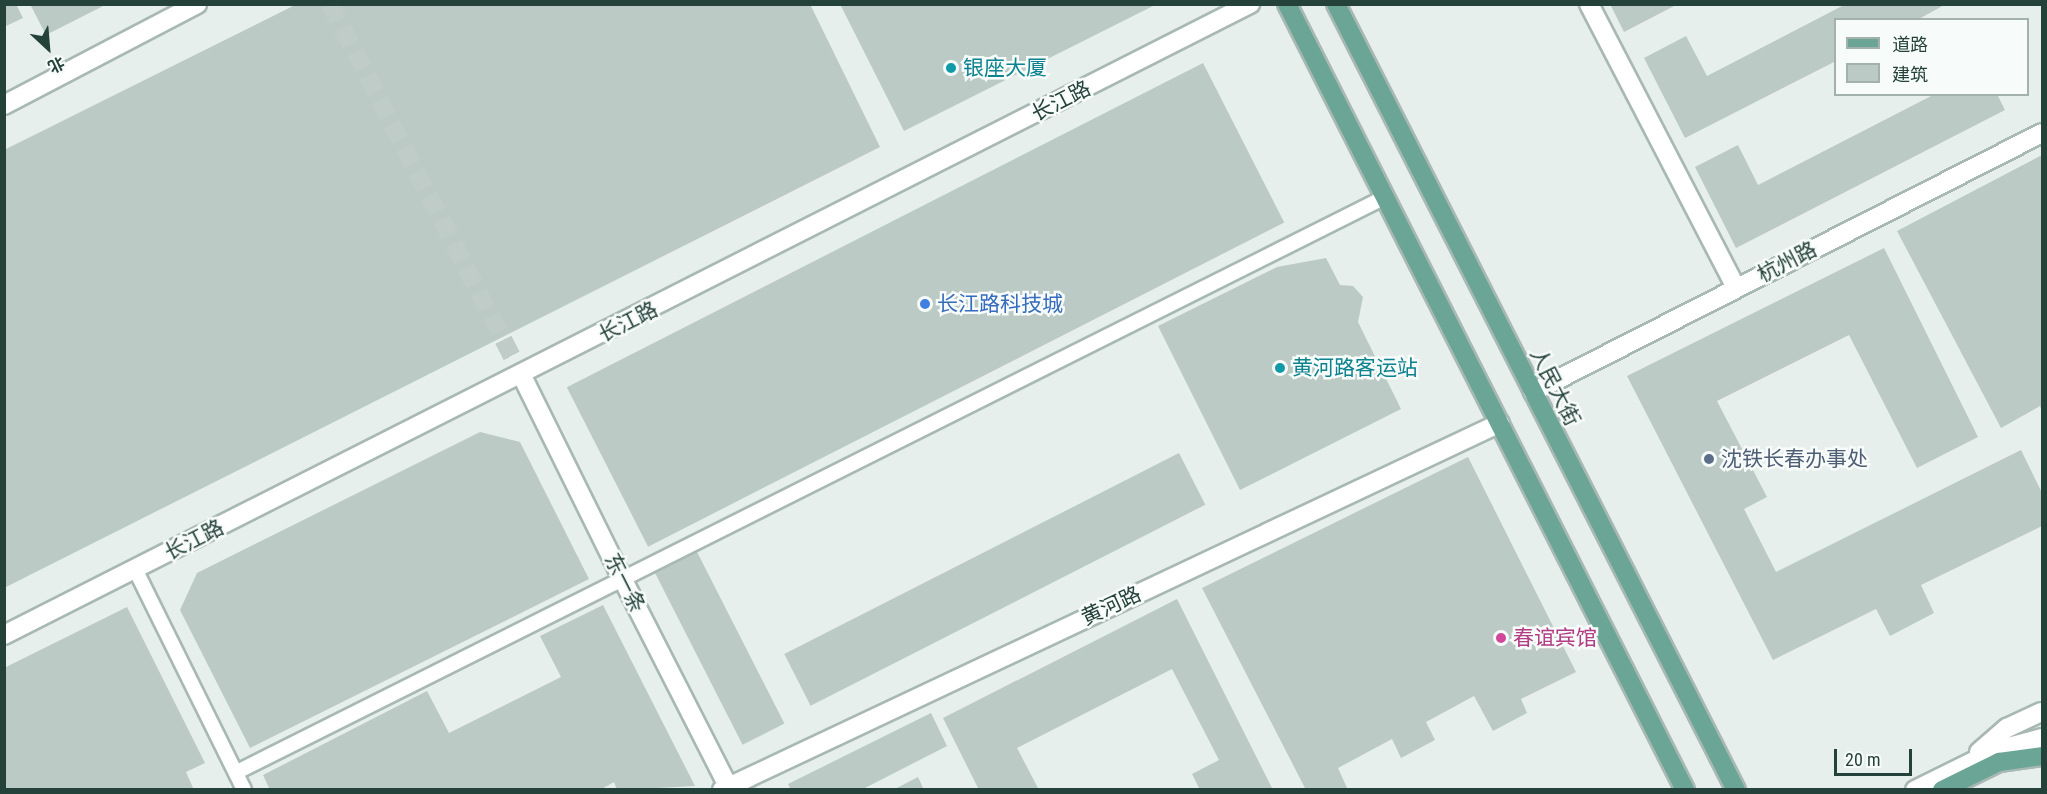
<!DOCTYPE html>
<meta charset="utf-8">
<style>
body{margin:0}
#map{position:relative;width:2047px;height:794px;overflow:hidden;background:#e6efeb;font-family:"Roboto Condensed","Noto Sans SC",sans-serif}
div>[style]{position:absolute}
.building>*{inset:0;background:#bbcac4;transform-origin:0 0}
.pedestrian-tunnel>*{height:18px;margin-top:-9px;transform-origin:0;background:repeating-linear-gradient(90deg,#bfccc8 0 18px,transparent 0 27px)}
.roads{filter:drop-shadow(2px 0 #a8b8b2) drop-shadow(-2px 0 #a8b8b2) drop-shadow(0 2px #a8b8b2) drop-shadow(0 -2px #a8b8b2)}
.service>*{height:14px;margin:-7px;padding:0 7px;transform-origin:7px;border-radius:7px;background:#fff}
.pedestrian>*{height:18px;margin:-9px;padding:0 9px;transform-origin:9px;border-radius:9px;background:#fff}
.minor>*{height:18px;margin:-9px;padding:0 9px;transform-origin:9px;border-radius:9px;background:#fff}
.tertiary>*{height:18px;margin:-9px;padding:0 9px;transform-origin:9px;border-radius:9px;background:#fff}
.secondary>*{height:18px;margin:-9px;padding:0 9px;transform-origin:9px;border-radius:9px;background:#fff}
.primary>*{height:18px;margin:-9px;padding:0 9px;transform-origin:9px;border-radius:9px;background:#6aa596}
.dots>*{width:16px;height:16px;translate:-50% -50%;box-sizing:border-box;border:3px solid #f7fbf9;border-radius:50%}
span{translate:-50% -50%;white-space:nowrap;text-align:center;line-height:1.15;-webkit-text-stroke:5px #f7fbf9;paint-order:stroke}
.culture-label{font-size:21px;color:#0d838f}
.left{translate:0 -50%;text-align:left}
.street-label{font-size:21px;color:#24423a}
.shop-label{font-size:21px;color:#366cbe}
.service-label{font-size:21px;color:#4e5e75}
.hotel-label{font-size:21px;color:#b23c85}
.frame{position:absolute;inset:0;border:6px solid #24423a;pointer-events:none}
.legend{position:absolute;left:1834px;top:18px;width:195px;height:78px;box-sizing:border-box;background:#f7fbf9;border:2px solid #a3b1ad;margin:0;padding:8px 10px;list-style:none;font-size:18px;color:#24423a}
.legend li{display:flex;align-items:center;gap:12px;height:30px}
.legend b{width:30px;border:2px solid #a3b1ad}
.north{position:absolute;left:18px;top:18px;width:60px;height:60px;-webkit-text-stroke:4px #f7fbf9;paint-order:stroke;rotate:154deg;font-size:16px;font-weight:700;line-height:24px;text-align:center;color:#24423a}
.north::after{content:'';display:block;margin:auto;width:21px;height:27px;background:#24423a;clip-path:polygon(50% 0,100% 100%,50% 72%,0 100%)}
.scale{position:absolute;left:1834px;top:749px;width:78px;height:27px;box-sizing:border-box;border:3px solid #24423a;border-top:0;padding-left:8px;font-size:18px;line-height:21px;white-space:nowrap;color:#24423a;-webkit-text-stroke:4px #f7fbf9;paint-order:stroke}
</style>
<div id="map">
<div class="building">
<i style="clip-path:polygon(4px 4px,16px 4px,23px 18px,4px 27px)"></i>
<i style="clip-path:polygon(30px 4px,107px 4px,46px 35px)"></i>
<i style="clip-path:polygon(297px 4px,810px 4px,880px 147px,4px 588px,4px 150px)"></i>
<i style="clip-path:polygon(840px 4px,1157px 4px,904px 131px)"></i>
<i style="clip-path:polygon(1610px 4px,1678px 4px,1624px 32px)"></i>
<i style="clip-path:polygon(1846px 4px,1946px 4px,1917px 20px,1836px 20px,1836px 61px,1685px 138px,1644px 58px,1686px 36px,1707px 76px)"></i>
<i style="left:1203px;top:63px;width:179px;height:714px;rotate:63deg"></i>
<i style="clip-path:polygon(1935px 94px,1997px 94px,2005px 110px,1736px 248px,1695px 167px,1738px 145px,1758px 185px)"></i>
<i style="clip-path:polygon(2042px 155px,2042px 411px,2040px 406px,2001px 428px,1897px 231px)"></i>
<i style="clip-path:polygon(1884px 248px,1978px 437px,1917px 468px,1849px 335px,1717px 401px,1767px 497px,1744px 509px,1776px 572px,2021px 450px,2042px 493px,2042px 526px,1921px 585px,1934px 613px,1890px 636px,1876px 609px,1773px 660px,1627px 376px)"></i>
<i style="clip-path:polygon(1326px 258px,1340px 285px,1353px 286px,1363px 297px,1358px 322px,1401px 409px,1240px 490px,1158px 326px,1277px 267px)"></i>
<i style="clip-path:polygon(480px 432px,520px 442px,589px 579px,250px 748px,180px 610px,197px 573px)"></i>
<i style="left:1179px;top:453px;width:58px;height:443px;rotate:63deg"></i>
<i style="clip-path:polygon(1468px 457px,1576px 672px,1521px 699px,1527px 713px,1493px 731px,1474px 696px,1426px 722px,1435px 740px,1401px 758px,1392px 739px,1338px 768px,1348px 790px,1306px 790px,1202px 588px)"></i>
<i style="left:695px;top:548px;width:197px;height:47px;rotate:63deg"></i>
<i style="clip-path:polygon(1177px 599px,1273px 790px,1200px 790px,1192px 774px,1219px 760px,1172px 669px,1017px 748px,1039px 790px,979px 790px,943px 718px)"></i>
<i style="clip-path:polygon(603px 605px,695px 786px,617px 790px,614px 782px,600px 790px,270px 790px,263px 775px,427px 691px,449px 733px,561px 677px,540px 636px)"></i>
<i style="clip-path:polygon(127px 607px,205px 763px,186px 772px,194px 790px,4px 790px,4px 668px)"></i>
<i style="clip-path:polygon(931px 713px,947px 746px,861px 790px,791px 790px,788px 784px)"></i>
<i style="clip-path:polygon(918px 777px,924px 790px,893px 790px)"></i>
</div>
<div class="pedestrian-tunnel">
<i style="left:330px;top:4px;width:419px;rotate:62.7deg"></i>
</div>
<div class="roads">
<div class="service">
<i style="left:135px;top:569px;width:246px;rotate:63.7deg"></i>
<i style="left:237px;top:772px;width:1284px;rotate:-26.6deg"></i>
</div>
<div class="pedestrian">
<i style="left:522px;top:376px;width:223px;rotate:63.7deg"></i>
<i style="left:4px;top:635px;width:1397px;rotate:-26.86deg"></i>
</div>
<div class="minor">
<i style="left:1589px;top:4px;width:320px;rotate:62.6deg"></i>
<i style="left:621px;top:576px;width:240px;rotate:63deg"></i>
</div>
<div class="tertiary">
<i style="left:1533px;top:392px;width:571px;rotate:-26.97deg"></i>
<i style="left:722px;top:790px;width:860px;rotate:-25.25deg"></i>
</div>
<div class="secondary">
<i style="left:4px;top:105px;width:218px;rotate:-27.6deg"></i>
<i style="left:1979px;top:752px;width:37px;rotate:-41deg"></i>
<i style="left:2007px;top:728px;width:38px;rotate:-25deg"></i>
<i style="left:1915px;top:790px;width:88px;rotate:-26.3deg"></i>
<i style="left:1994px;top:751px;width:50px;rotate:-15.2deg"></i>
</div>
<div class="primary">
<i style="left:1287px;top:4px;width:881px;rotate:63.14deg"></i>
<i style="left:1336px;top:4px;width:882px;rotate:63.03deg"></i>
<i style="left:1942px;top:790px;width:64px;rotate:-26.2deg"></i>
<i style="left:1999px;top:762px;width:43px;rotate:-7.9deg"></i>
</div>
</div>
<div class="dots">
<i style="left:951px;top:68px;background:#0f9aa8"></i>
<i style="left:925px;top:304px;background:#3f7fe0"></i>
<i style="left:1280px;top:368px;background:#0f9aa8"></i>
<i style="left:1709px;top:459px;background:#5c6f8a"></i>
<i style="left:1501px;top:638px;background:#d1479c"></i>
</div>
<div class="culture-label">
<span class="left" style="left:963px;top:68px">银座大厦</span>
<span class="left" style="left:1292px;top:368px">黄河路客运站</span>
</div>
<div class="street-label">
<span style="left:1061px;top:101px;rotate:-27deg">长江路</span>
<span style="left:1787px;top:262px;rotate:-27deg">杭州路</span>
<span style="left:628px;top:322px;rotate:-27deg">长江路</span>
<span style="left:1555px;top:387px;rotate:63deg">人民大街</span>
<span style="left:194px;top:540px;rotate:-27deg">长江路</span>
<span style="left:625px;top:583px;rotate:63deg">东一条</span>
<span style="left:1111px;top:606px;rotate:-25deg">黄河路</span>
</div>
<div class="shop-label">
<span class="left" style="left:937px;top:304px">长江路科技城</span>
</div>
<div class="service-label">
<span class="left" style="left:1721px;top:459px">沈铁长春办事处</span>
</div>
<div class="hotel-label">
<span class="left" style="left:1513px;top:638px">春谊宾馆</span>
</div>
<div class="frame"></div>
<ul class="legend">
<li><b style="height:8px;background:#6aa596"></b>道路</li>
<li><b style="height:16px;background:#bbcac4"></b>建筑</li>
</ul>
<div class="north">北</div>
<div class="scale">20 m</div>
</div>
